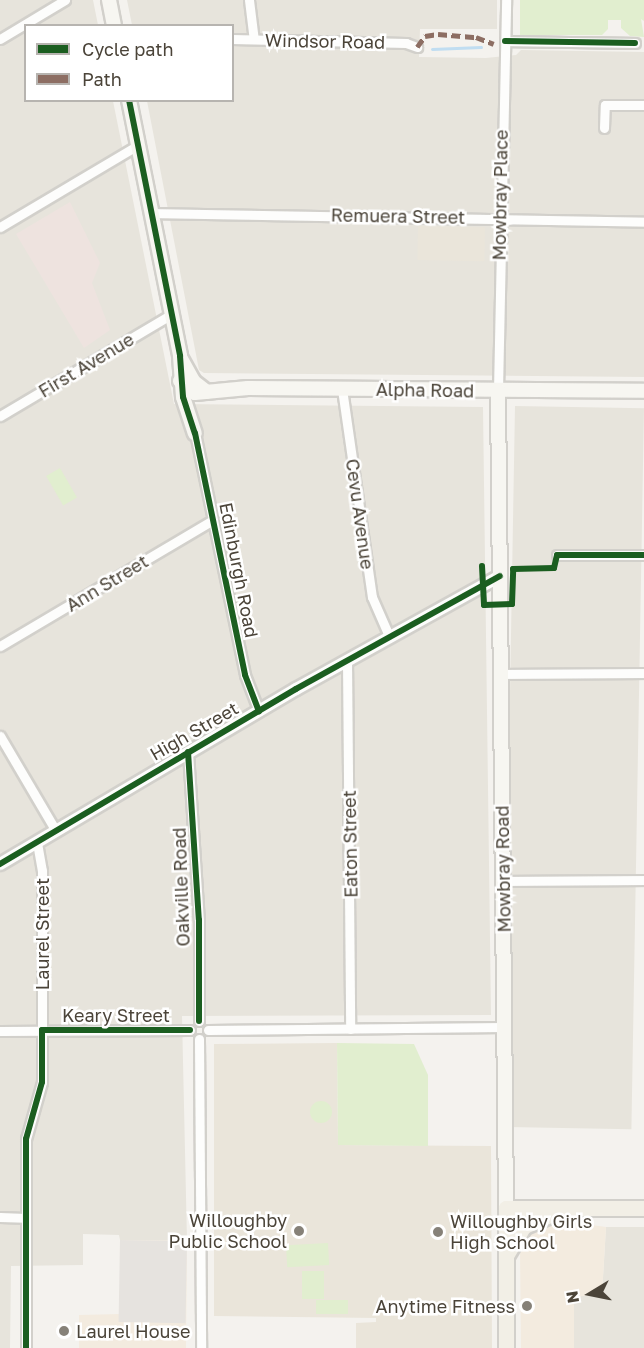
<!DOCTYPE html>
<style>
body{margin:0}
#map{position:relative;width:644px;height:1348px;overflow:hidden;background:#f4f2ee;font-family:"Golos Text",sans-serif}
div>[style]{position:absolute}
.residential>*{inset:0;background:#e7e4dc;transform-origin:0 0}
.commercial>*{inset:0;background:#f3ebdf}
.education>*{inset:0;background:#eae5da;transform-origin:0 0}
.medical>*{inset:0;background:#eee3df}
.green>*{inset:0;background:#e1eecf;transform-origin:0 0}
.round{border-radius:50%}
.parking>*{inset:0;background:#e6e3df;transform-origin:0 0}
.stream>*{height:3px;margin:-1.5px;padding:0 1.5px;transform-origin:1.5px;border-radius:1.5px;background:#c0ddf1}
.roads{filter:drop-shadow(2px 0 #d2d0cb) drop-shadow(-2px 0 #d2d0cb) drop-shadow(0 2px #d2d0cb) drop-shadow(0 -2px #d2d0cb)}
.minor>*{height:9px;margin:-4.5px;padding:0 4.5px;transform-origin:4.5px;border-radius:4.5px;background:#fdfdfc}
.tertiary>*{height:12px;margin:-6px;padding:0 6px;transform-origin:6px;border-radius:6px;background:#fdfdfc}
.secondary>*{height:14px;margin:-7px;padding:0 7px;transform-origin:7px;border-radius:7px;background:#f7f6f1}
.primary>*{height:15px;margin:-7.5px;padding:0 7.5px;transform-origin:7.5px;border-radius:7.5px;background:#f2efe6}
.quiet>*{height:4.5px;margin-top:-2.25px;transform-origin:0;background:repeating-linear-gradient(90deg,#8d6e63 0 9px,transparent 0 13.5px)}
.cycleway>*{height:6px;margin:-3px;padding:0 3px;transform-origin:3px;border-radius:3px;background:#1b5e20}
.dots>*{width:16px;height:16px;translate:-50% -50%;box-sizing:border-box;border:3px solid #fff;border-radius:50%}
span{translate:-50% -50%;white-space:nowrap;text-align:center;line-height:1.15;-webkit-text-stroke:5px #fff;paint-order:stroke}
.street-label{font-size:18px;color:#4b4439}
.poi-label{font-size:18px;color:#4b4439}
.right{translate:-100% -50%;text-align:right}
.left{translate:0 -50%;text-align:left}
.legend{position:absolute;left:24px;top:24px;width:210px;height:78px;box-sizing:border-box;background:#fff;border:2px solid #b7b4b0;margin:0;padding:8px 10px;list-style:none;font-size:18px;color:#4b4439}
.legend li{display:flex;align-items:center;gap:12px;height:30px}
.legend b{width:30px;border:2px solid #b7b4b0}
.north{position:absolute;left:560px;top:1264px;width:60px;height:60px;-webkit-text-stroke:4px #fff;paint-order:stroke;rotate:260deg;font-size:16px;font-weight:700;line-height:24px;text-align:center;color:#4b4439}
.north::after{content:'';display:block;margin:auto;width:21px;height:27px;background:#4b4439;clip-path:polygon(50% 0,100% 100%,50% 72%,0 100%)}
</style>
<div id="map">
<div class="residential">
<i style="clip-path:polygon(0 0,93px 0,98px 25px,26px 26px,26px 100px,113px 101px,174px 404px,483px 407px,491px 1015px,182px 1016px,187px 1241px,120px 1240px,119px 1235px,83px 1234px,83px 1265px,11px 1266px,10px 1348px,0 1348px)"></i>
<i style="clip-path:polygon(127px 0,497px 0,497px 29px,420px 29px,419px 57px,486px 58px,516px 55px,521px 50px,644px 52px,644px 377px,204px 373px,199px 370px,147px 101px,232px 100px,232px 26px,132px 25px)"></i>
<i style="left:515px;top:406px;width:129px;height:721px;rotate:1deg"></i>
<i style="clip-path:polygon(606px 1227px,644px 1227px,644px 1348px,574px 1348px,574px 1296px,602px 1294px)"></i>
</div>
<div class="commercial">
<i style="clip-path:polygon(577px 1223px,606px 1227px,602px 1294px,574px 1297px,574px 1348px,521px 1348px,520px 1249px,529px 1232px,544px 1224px)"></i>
<i style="clip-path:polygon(120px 1240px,187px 1241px,186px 1348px,79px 1348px,79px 1315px,120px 1314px)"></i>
</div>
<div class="education">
<i style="left:418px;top:226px;width:67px;height:34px;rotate:1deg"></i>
<i style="clip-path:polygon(337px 1043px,338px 1145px,491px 1146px,492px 1348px,356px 1348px,356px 1323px,376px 1322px,376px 1318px,214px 1316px,214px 1044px)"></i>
</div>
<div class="medical">
<i style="clip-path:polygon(70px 202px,100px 263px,92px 283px,110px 330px,84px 348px,16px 234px)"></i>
</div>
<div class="green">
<i style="clip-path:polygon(520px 0,644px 0,644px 21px,641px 19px,644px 37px,630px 36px,621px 28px,621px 20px,608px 20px,608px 29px,602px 35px,520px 35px)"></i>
<i style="left:60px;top:468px;width:34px;height:16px;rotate:60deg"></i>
<i style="clip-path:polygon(337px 1043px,414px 1044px,428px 1075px,428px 1146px,338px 1145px)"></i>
<i class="round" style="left:310px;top:1101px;width:22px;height:22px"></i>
<i style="left:328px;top:1243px;width:22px;height:42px;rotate:87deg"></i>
<i style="left:302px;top:1271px;width:22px;height:28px"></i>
<i style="left:348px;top:1300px;width:14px;height:32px;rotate:90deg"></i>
</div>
<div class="parking">
<i style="left:120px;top:1240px;width:67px;height:82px;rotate:1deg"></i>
</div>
<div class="stream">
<i style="left:432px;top:49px;width:49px;rotate:-2.3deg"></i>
</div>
<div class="roads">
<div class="minor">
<i style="left:249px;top:0;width:39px;rotate:83deg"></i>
<i style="left:0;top:39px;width:76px;rotate:-31deg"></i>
<i style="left:232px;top:39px;width:174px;rotate:1.3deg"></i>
<i style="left:406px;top:43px;width:12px;rotate:20deg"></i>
<i style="left:505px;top:41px;width:130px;rotate:0.9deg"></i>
<i style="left:604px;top:128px;width:23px;rotate:-88deg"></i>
<i style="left:605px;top:105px;width:39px"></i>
<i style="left:152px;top:213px;width:492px;rotate:1deg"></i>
<i style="left:0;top:227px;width:161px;rotate:-30.7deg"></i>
<i style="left:342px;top:389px;width:210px;rotate:81.8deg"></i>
<i style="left:372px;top:597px;width:43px;rotate:66.4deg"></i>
<i style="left:498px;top:390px;width:390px;rotate:-88.8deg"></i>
<i style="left:0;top:416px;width:200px;rotate:-30.7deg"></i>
<i style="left:195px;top:433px;width:247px;rotate:78.3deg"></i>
<i style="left:245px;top:675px;width:39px;rotate:69deg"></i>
<i style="left:557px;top:555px;width:87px"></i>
<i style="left:0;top:646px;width:247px;rotate:-30.6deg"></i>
<i style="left:347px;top:660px;width:369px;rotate:89.5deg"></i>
<i style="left:501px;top:674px;width:143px;rotate:-0.4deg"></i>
<i style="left:0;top:736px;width:110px;rotate:59.5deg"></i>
<i style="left:188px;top:752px;width:168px;rotate:86.3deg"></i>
<i style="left:199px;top:920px;width:101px;rotate:90deg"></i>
<i style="left:503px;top:881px;width:141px;rotate:-0.4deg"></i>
<i style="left:208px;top:1030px;width:296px;rotate:-0.6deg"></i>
<i style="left:0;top:1031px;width:190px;rotate:-0.3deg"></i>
<i style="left:199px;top:1039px;width:309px;rotate:89.6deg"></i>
<i style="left:0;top:1217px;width:25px;rotate:2deg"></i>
<i style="left:26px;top:1348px;width:209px;rotate:-90deg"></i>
<i style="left:26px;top:1139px;width:59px;rotate:-74.3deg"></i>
<i style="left:42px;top:1082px;width:211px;rotate:-90deg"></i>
<i style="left:42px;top:871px;width:29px;rotate:-100deg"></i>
</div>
<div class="tertiary">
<i style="left:0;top:864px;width:344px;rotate:-30.6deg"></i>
<i style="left:296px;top:689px;width:233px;rotate:-29deg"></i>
</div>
<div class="secondary">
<i style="left:109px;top:0;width:26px;rotate:79deg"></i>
<i style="left:129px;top:100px;width:261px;rotate:78.7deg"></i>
<i style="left:180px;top:356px;width:41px;rotate:85.8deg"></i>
<i style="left:183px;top:397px;width:38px;rotate:72deg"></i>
<i style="left:181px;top:359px;width:26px;rotate:61deg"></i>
<i style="left:194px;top:382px;width:16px;rotate:38deg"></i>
<i style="left:180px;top:381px;width:19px;rotate:39deg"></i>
<i style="left:195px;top:393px;width:53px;rotate:-5.4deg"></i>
<i style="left:248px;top:388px;width:396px;rotate:0.4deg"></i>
<i style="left:498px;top:390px;width:818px;rotate:89.44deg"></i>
</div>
<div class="primary">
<i style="left:507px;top:1254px;width:33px;rotate:-59deg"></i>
<i style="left:524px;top:1226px;width:36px;rotate:-23deg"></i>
<i style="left:506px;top:1348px;width:140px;rotate:-90deg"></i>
<i style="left:506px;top:1208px;width:138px"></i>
</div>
</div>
<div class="quiet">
<i style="left:417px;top:47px;width:14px;rotate:-54deg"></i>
<i style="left:425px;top:36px;width:13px;rotate:-9deg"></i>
<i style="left:438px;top:34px;width:38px;rotate:5deg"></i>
<i style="left:476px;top:37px;width:19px;rotate:21deg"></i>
</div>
<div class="cycleway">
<i style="left:505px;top:41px;width:130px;rotate:0.9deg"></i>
<i style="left:129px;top:100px;width:261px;rotate:78.7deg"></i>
<i style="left:180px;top:356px;width:41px;rotate:85.8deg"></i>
<i style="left:183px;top:397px;width:38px;rotate:72deg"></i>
<i style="left:195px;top:433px;width:247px;rotate:78.3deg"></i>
<i style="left:245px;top:675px;width:39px;rotate:69deg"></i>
<i style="left:482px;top:566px;width:39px;rotate:87deg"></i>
<i style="left:484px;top:605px;width:28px;rotate:-2deg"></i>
<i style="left:512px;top:604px;width:35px;rotate:-88deg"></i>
<i style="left:513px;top:569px;width:41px;rotate:-1.4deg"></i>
<i style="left:554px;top:568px;width:13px;rotate:-77deg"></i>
<i style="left:557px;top:555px;width:87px"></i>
<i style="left:188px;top:752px;width:168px;rotate:86.3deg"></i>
<i style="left:199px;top:920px;width:101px;rotate:90deg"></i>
<i style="left:0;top:864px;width:344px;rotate:-30.6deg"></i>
<i style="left:296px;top:689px;width:233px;rotate:-29deg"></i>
<i style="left:26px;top:1348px;width:209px;rotate:-90deg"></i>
<i style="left:26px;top:1139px;width:59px;rotate:-74.3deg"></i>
<i style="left:42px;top:1082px;width:52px;rotate:-90deg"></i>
<i style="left:42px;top:1030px;width:148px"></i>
</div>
<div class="dots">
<i style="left:299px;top:1231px;background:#868178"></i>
<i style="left:438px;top:1232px;background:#868178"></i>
<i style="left:527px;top:1306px;background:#868178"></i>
<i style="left:64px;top:1331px;background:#868178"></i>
</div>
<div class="street-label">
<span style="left:325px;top:41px;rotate:1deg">Windsor Road</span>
<span style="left:500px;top:195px;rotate:-89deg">Mowbray Place</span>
<span style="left:398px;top:216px;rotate:1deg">Remuera Street</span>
<span style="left:86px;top:365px;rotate:-31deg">First Avenue</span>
<span style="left:425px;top:390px;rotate:1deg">Alpha Road</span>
<span style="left:360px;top:514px;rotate:82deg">Cevu Avenue</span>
<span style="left:239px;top:570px;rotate:79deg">Edinburgh Road</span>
<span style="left:107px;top:583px;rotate:-31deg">Ann Street</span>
<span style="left:194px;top:731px;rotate:-30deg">High Street</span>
<span style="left:350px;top:844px;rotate:-91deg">Eaton Street</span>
<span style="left:503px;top:869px;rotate:-91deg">Mowbray Road</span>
<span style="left:181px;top:887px;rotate:-92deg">Oakville Road</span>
<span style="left:42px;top:934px;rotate:-90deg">Laurel Street</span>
<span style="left:116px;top:1015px">Keary Street</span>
</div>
<div class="poi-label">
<span class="right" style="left:287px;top:1231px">Willoughby<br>Public School</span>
<span class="left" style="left:450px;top:1232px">Willoughby Girls<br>High School</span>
<span class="right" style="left:515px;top:1306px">Anytime Fitness</span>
<span class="left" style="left:76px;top:1331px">Laurel House</span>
</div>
<ul class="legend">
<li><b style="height:8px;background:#1b5e20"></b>Cycle path</li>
<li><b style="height:8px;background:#8d6e63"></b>Path</li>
</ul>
<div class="north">N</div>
</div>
